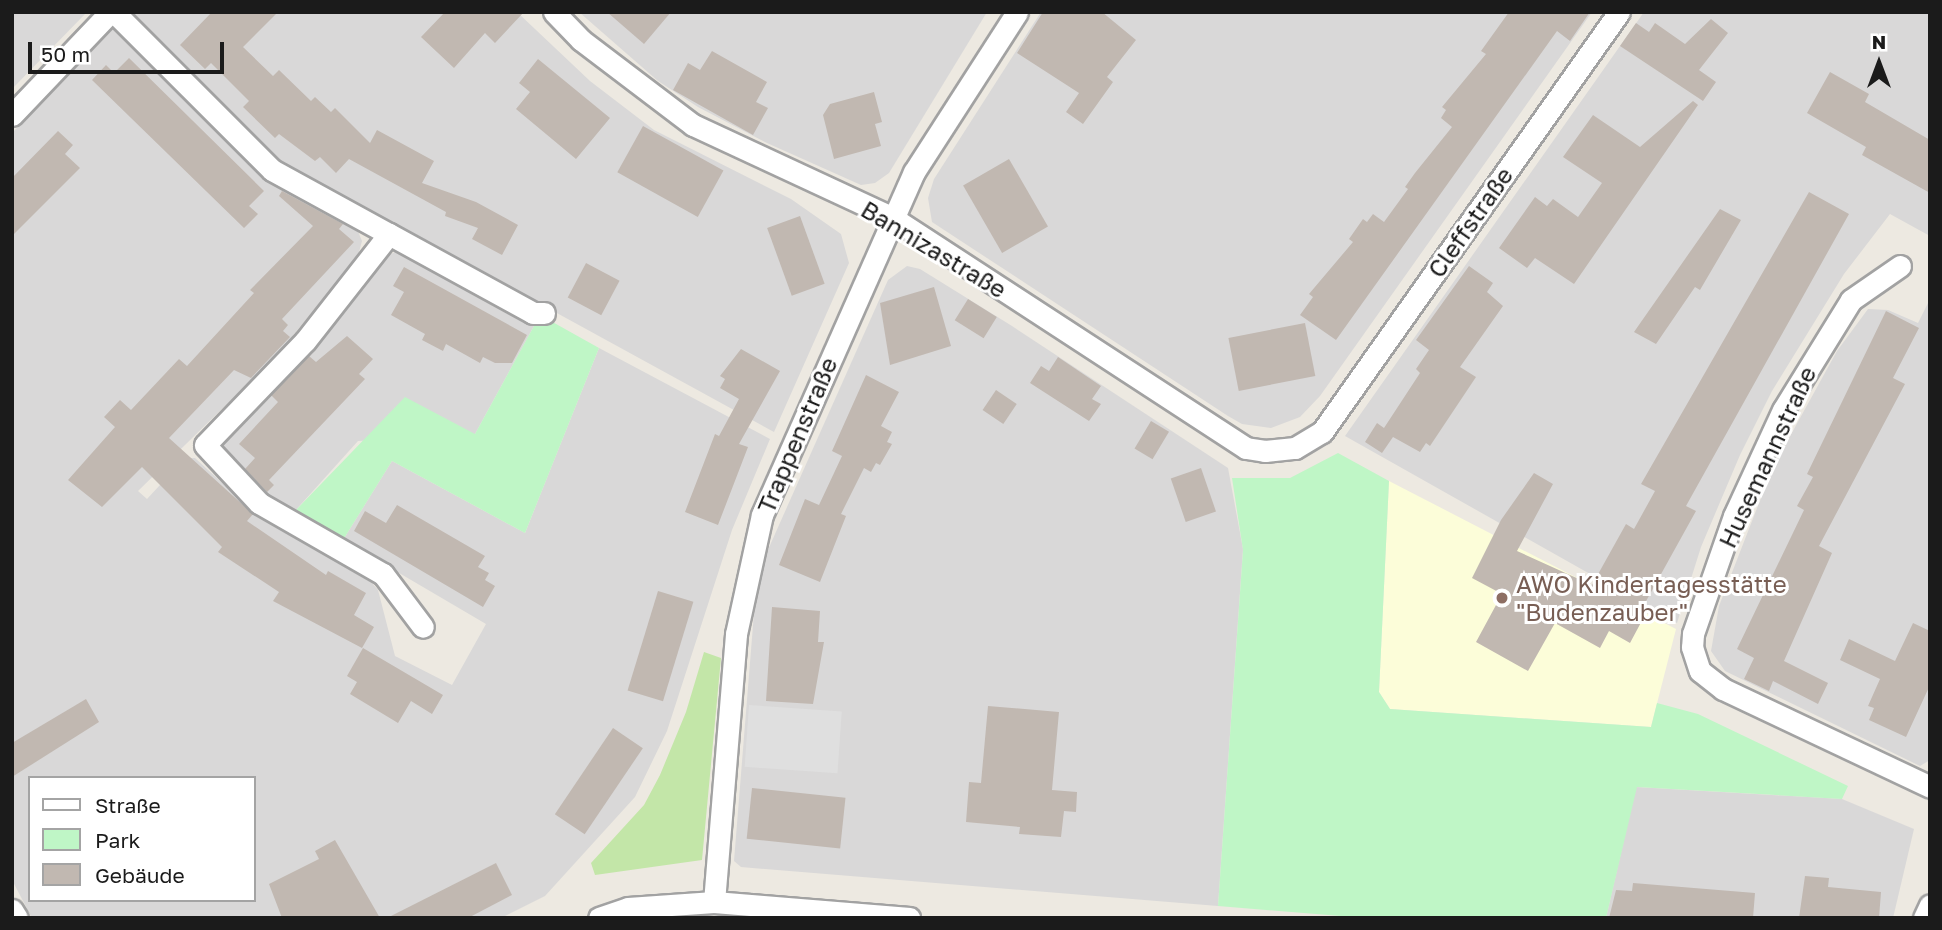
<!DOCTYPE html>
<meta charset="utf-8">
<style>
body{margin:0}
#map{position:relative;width:1942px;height:930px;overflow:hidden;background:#ede9e1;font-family:"Golos Text",sans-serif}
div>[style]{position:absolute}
.residential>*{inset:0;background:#d9d8d8}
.education>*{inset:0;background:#fcfdd9}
.grass>*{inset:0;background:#c3e6a8}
.park>*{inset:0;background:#bff6c6}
.parking>*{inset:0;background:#dfdfdf;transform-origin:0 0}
.building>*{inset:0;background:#c1b8b1;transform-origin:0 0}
.roads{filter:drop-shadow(2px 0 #a2a2a2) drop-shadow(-2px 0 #a2a2a2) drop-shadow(0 2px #a2a2a2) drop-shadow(0 -2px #a2a2a2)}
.minor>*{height:21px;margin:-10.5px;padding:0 10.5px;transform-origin:10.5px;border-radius:10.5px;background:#fff}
.dots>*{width:19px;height:19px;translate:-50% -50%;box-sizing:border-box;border:4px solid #fff;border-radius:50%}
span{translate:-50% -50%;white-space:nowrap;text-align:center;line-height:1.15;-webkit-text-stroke:6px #fff;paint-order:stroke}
.street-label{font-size:24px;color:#1b1b1b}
.education-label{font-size:24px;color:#785e54}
.left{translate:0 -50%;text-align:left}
.frame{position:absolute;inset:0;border:14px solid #1b1b1b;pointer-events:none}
.legend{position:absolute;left:28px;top:776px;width:228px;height:126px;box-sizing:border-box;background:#fff;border:2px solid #a4a4a4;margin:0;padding:9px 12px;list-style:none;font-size:21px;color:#1b1b1b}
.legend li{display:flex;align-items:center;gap:14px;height:35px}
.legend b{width:35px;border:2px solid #a4a4a4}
.north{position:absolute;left:1844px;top:28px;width:70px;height:70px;-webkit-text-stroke:5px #fff;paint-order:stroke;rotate:0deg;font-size:19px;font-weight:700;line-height:28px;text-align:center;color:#1b1b1b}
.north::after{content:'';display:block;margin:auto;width:24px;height:32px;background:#1b1b1b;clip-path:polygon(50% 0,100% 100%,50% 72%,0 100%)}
.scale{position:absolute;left:28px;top:42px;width:196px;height:32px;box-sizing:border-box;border:4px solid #1b1b1b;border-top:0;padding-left:9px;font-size:21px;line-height:24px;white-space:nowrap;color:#1b1b1b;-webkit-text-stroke:5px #fff;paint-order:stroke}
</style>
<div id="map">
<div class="residential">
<i style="clip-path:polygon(12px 12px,87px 12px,12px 89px)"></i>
<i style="clip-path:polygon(131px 12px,517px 12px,590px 81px,654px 130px,791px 199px,841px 234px,849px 263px,774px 432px,283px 163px)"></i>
<i style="clip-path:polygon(579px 12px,987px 12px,889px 173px,875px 183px,861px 185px,767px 143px,698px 107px,658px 81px)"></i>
<i style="clip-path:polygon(1041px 12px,1592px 12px,1320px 396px,1300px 417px,1271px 428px,1242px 424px,1228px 416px,932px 222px,928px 198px,934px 179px)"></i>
<i style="clip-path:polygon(1644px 12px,1930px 12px,1930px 236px,1890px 214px,1844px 274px,1772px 391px,1740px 455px,1701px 547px,1677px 623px,1345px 436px)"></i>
<i style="clip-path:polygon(evenodd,114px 28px,270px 180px,357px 229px,362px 241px,358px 256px,277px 355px,138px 491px,147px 499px,185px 458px,195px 458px,255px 513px,372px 583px,378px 590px,395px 656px,452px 685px,486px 624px,343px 540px,392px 461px,525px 533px,599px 348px,770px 439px,732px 530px,667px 731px,635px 797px,545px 896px,501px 918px,32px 918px,12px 880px,12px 133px,114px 28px,30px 778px,254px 778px,254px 900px,30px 900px,30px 778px)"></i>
<i style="clip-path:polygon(395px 252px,534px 326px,475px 434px,358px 441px,294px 512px,266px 495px,222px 450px,222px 444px,383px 258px)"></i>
<i style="clip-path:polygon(907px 266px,920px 269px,1012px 326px,1228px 468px,1243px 549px,1218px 906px,741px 867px,734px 861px,754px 613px,767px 552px,888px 280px)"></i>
<i style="clip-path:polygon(1930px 299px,1930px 760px,1920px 766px,1725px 671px,1711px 651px,1719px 606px,1773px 467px,1837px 351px,1868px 309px,1888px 310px,1918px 323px)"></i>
<i style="clip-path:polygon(1636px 787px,1842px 799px,1914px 829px,1893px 918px,1606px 918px)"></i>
</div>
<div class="education">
<i style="clip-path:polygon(1389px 481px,1676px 629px,1651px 727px,1390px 709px,1379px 692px)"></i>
</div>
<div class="grass">
<i style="clip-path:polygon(704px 652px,721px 658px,702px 860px,595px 875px,591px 863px,644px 805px,660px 775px,686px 712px)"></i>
</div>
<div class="park">
<i style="clip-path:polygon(540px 315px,599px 348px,525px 533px,392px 461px,343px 540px,294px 512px,405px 397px,475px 434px)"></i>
<i style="clip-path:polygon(1338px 453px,1389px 481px,1379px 692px,1390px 709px,1651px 727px,1657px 703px,1698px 714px,1848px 786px,1842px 799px,1637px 787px,1606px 918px,1365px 918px,1218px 906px,1243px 550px,1232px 478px,1290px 478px)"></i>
</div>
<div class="parking">
<i style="left:749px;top:705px;width:93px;height:62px;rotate:4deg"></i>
</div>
<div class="building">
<i style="clip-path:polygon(212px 12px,278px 12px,243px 47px,273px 76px,279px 70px,311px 101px,315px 97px,331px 112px,335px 108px,370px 143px,377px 130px,434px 161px,422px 183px,476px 202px,518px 225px,502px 255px,472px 239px,478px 228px,445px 216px,446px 212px,349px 159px,336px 173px,320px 157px,315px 161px,279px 134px,275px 138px,243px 107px,249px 101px,211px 63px,205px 69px,180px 45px)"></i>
<i style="clip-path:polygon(445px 12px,524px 12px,495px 43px,485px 33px,454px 68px,421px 37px)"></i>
<i style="clip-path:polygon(607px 12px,671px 12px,644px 44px)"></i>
<i style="clip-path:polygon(1043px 12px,1102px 12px,1136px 40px,1107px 77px,1113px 82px,1083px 124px,1066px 112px,1079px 93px,1017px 53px)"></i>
<i style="clip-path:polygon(1509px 12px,1590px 12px,1570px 41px,1557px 31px,1336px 340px,1300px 315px,1313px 297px,1309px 294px,1353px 242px,1349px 239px,1363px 219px,1367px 222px,1373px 214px,1384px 222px,1408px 189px,1405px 187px,1415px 173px,1452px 127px,1441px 118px,1446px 110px,1442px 107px,1486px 54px,1481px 51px)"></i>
<i style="clip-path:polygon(1711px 19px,1728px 33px,1699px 70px,1716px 82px,1703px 101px,1620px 46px,1636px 23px,1649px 32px,1655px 23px,1685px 44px)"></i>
<i style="clip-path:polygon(712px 51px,767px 82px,756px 102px,768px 108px,753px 135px,673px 90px,688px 63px,700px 70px)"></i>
<i style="clip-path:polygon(129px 58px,264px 191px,249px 206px,258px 214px,244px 228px,92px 80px,106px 65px,114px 73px)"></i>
<i style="clip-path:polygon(538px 59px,610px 118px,576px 159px,516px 109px,530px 92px,519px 83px)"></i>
<i style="clip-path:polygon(1830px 72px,1869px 94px,1865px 102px,1930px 140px,1930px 193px,1862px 155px,1866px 147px,1807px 113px)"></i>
<i style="clip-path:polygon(874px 92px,882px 122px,875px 124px,881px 146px,834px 159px,823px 115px,830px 104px)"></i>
<i style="clip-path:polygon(1693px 101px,1698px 105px,1574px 284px,1535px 258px,1527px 268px,1499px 248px,1535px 197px,1547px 206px,1553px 199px,1578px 217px,1602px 183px,1563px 157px,1593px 115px,1640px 147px)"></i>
<i style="left:643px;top:126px;width:92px;height:53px;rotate:29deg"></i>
<i style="clip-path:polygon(58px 131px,73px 145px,65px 154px,80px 168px,12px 236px,12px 178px)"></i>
<i style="left:1009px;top:159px;width:78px;height:53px;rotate:60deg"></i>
<i style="clip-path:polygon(282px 191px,343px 224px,339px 229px,354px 242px,282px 319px,288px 325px,283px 331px,290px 337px,251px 378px,234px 370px,169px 438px,253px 514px,247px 521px,326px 575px,328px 571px,366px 593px,354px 615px,374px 627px,362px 648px,273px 601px,279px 592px,218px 552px,222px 547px,142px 467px,102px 507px,68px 480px,115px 427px,104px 417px,120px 400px,131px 410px,179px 359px,187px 366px,254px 293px,250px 290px,313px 226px,279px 196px)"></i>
<i style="clip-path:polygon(1809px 192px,1849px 214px,1686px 506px,1696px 511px,1640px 612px,1645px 615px,1630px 643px,1609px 631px,1600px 648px,1555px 623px,1528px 671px,1476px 642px,1502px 594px,1472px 578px,1501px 520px,1534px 473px,1553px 484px,1517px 551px,1592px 585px,1626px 524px,1634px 529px,1655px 491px,1641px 484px)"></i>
<i style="clip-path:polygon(1720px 209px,1741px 220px,1700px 290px,1695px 287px,1656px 344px,1634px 332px)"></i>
<i style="left:800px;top:216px;width:72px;height:35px;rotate:70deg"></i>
<i style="left:586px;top:263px;width:38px;height:39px;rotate:28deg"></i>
<i style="clip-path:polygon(1469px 266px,1493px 283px,1487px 292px,1503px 306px,1460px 367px,1476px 377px,1430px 446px,1426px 443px,1420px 452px,1393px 437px,1382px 453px,1365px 442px,1377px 423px,1384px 428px,1420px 373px,1416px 369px,1429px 350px,1416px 340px)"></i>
<i style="clip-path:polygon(404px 267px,527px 335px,512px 363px,495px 363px,483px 357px,480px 363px,446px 344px,443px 351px,422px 340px,425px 334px,391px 315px,404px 292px,393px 286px)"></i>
<i style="clip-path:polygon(934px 287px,951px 346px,890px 365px,880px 303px)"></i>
<i style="left:968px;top:299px;width:34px;height:25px;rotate:32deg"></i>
<i style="clip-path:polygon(1886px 311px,1919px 328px,1893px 378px,1905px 384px,1819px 546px,1832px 553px,1784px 661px,1828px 683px,1818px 704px,1773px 681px,1769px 691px,1744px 679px,1754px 658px,1737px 649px,1804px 510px,1797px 506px,1813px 477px,1807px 474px)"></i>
<i style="left:1305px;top:323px;width:54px;height:78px;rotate:79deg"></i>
<i style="clip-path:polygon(347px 336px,373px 359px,359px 374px,365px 379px,269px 480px,274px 485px,267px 492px,245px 469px,255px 458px,239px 444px,278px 402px,271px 395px,309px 356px,316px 362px)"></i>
<i style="clip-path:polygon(741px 349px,780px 371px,739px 444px,748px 447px,718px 525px,685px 512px,715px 434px,719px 436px,739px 399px,720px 388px,725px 379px,720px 376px)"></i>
<i style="clip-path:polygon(1058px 357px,1101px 386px,1092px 399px,1101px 404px,1089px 421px,1030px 383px,1041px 366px,1049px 371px)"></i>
<i style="clip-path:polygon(866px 375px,899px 392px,881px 426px,892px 432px,887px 442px,892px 444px,880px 465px,876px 463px,871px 472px,864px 468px,841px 514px,846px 516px,820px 582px,779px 565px,805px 499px,819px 505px,842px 456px,832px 451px)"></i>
<i style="left:996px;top:390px;width:25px;height:24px;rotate:34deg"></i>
<i style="left:1151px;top:421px;width:21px;height:32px;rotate:31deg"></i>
<i style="left:1201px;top:468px;width:46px;height:32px;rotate:71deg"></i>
<i style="clip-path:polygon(397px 505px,485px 556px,478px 567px,489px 573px,485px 580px,495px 586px,483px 607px,354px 531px,365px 511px,386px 523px)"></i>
<i style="left:658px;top:591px;width:37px;height:104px;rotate:17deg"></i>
<i style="clip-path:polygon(772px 607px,820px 611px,818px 642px,824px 642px,813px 704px,766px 701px)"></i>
<i style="clip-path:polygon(1913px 623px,1930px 631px,1930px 685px,1906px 737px,1869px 720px,1874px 708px,1868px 706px,1880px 679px,1840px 660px,1849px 639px,1895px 661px)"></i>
<i style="clip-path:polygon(363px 648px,443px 695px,432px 714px,411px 701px,398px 723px,350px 694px,357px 682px,347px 676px)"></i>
<i style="clip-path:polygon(86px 699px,99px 722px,12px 777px,12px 743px)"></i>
<i style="clip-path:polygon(988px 706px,1059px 712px,1052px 790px,1077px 792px,1076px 812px,1064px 811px,1061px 837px,1019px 834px,1020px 827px,966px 822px,969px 782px,981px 783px)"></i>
<i style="left:613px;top:728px;width:36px;height:104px;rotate:34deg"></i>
<i style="left:752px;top:788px;width:94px;height:51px;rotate:6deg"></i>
<i style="clip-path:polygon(335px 840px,380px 918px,282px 918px,269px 884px,319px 859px,315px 851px)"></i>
<i style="clip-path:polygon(496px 863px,512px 895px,468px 918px,387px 918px)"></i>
<i style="clip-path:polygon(1805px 876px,1829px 878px,1828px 887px,1881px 892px,1879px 918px,1799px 918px)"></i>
<i style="clip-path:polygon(1633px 883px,1755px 893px,1753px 918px,1609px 918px,1616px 890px,1632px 891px)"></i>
</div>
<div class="roads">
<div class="minor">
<i style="left:114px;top:12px;width:223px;rotate:45deg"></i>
<i style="left:272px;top:170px;width:133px;rotate:28.7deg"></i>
<i style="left:389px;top:234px;width:136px;rotate:128.1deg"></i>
<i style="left:305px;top:341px;width:144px;rotate:133.9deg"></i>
<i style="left:205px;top:445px;width:79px;rotate:47deg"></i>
<i style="left:259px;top:503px;width:143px;rotate:29.8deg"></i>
<i style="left:383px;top:574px;width:66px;rotate:53deg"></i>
<i style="left:554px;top:12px;width:39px;rotate:46deg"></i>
<i style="left:581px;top:40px;width:141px;rotate:37.2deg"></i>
<i style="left:693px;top:125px;width:221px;rotate:24.9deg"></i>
<i style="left:893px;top:218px;width:421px;rotate:33.1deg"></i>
<i style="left:1246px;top:448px;width:19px;rotate:9deg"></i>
<i style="left:1265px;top:451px;width:30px;rotate:-6deg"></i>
<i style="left:1295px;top:448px;width:31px;rotate:-31deg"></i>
<i style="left:1322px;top:432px;width:514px;rotate:-54.73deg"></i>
<i style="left:12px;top:115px;width:142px;rotate:-46.4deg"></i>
<i style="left:389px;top:234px;width:164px;rotate:28.7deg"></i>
<i style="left:533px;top:313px;width:11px"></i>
<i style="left:1900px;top:266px;width:60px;rotate:145.2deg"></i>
<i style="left:1851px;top:300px;width:129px;rotate:121.7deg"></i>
<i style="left:1783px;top:410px;width:117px;rotate:114.8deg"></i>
<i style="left:1734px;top:516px;width:125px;rotate:109.2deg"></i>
<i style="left:1693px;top:634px;width:13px;rotate:94deg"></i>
<i style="left:1692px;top:647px;width:25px;rotate:72deg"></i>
<i style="left:1700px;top:671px;width:29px;rotate:38deg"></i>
<i style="left:1723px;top:689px;width:229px;rotate:25.3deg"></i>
<i style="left:714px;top:902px;width:269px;rotate:-85.3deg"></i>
<i style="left:736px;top:634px;width:122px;rotate:-77.7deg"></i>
<i style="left:762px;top:515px;width:375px;rotate:-66.1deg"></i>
<i style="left:914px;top:172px;width:190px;rotate:-57.2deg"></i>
<i style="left:12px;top:910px;width:9px;rotate:58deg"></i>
<i style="left:599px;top:918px;width:31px;rotate:-19deg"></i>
<i style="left:628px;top:908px;width:86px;rotate:-4deg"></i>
<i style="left:714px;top:902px;width:196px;rotate:4.7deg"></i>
<i style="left:1924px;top:918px;width:14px;rotate:-65deg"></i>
</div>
</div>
<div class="dots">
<i style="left:1502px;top:598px;background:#8d6e63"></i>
</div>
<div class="street-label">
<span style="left:1470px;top:222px;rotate:-55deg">Cleffstraße</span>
<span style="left:934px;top:249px;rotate:31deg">Bannizastraße</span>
<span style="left:797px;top:435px;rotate:-67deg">Trappenstraße</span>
<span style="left:1767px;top:457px;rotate:-65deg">Husemannstraße</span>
</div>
<div class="education-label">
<span class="left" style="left:1516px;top:598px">AWO Kindertagesstätte<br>"Budenzauber"</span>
</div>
<div class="frame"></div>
<ul class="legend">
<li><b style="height:9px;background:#fff"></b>Straße</li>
<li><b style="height:19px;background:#bff6c6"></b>Park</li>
<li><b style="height:19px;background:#c1b8b1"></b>Gebäude</li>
</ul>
<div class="north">N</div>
<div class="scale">50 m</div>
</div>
